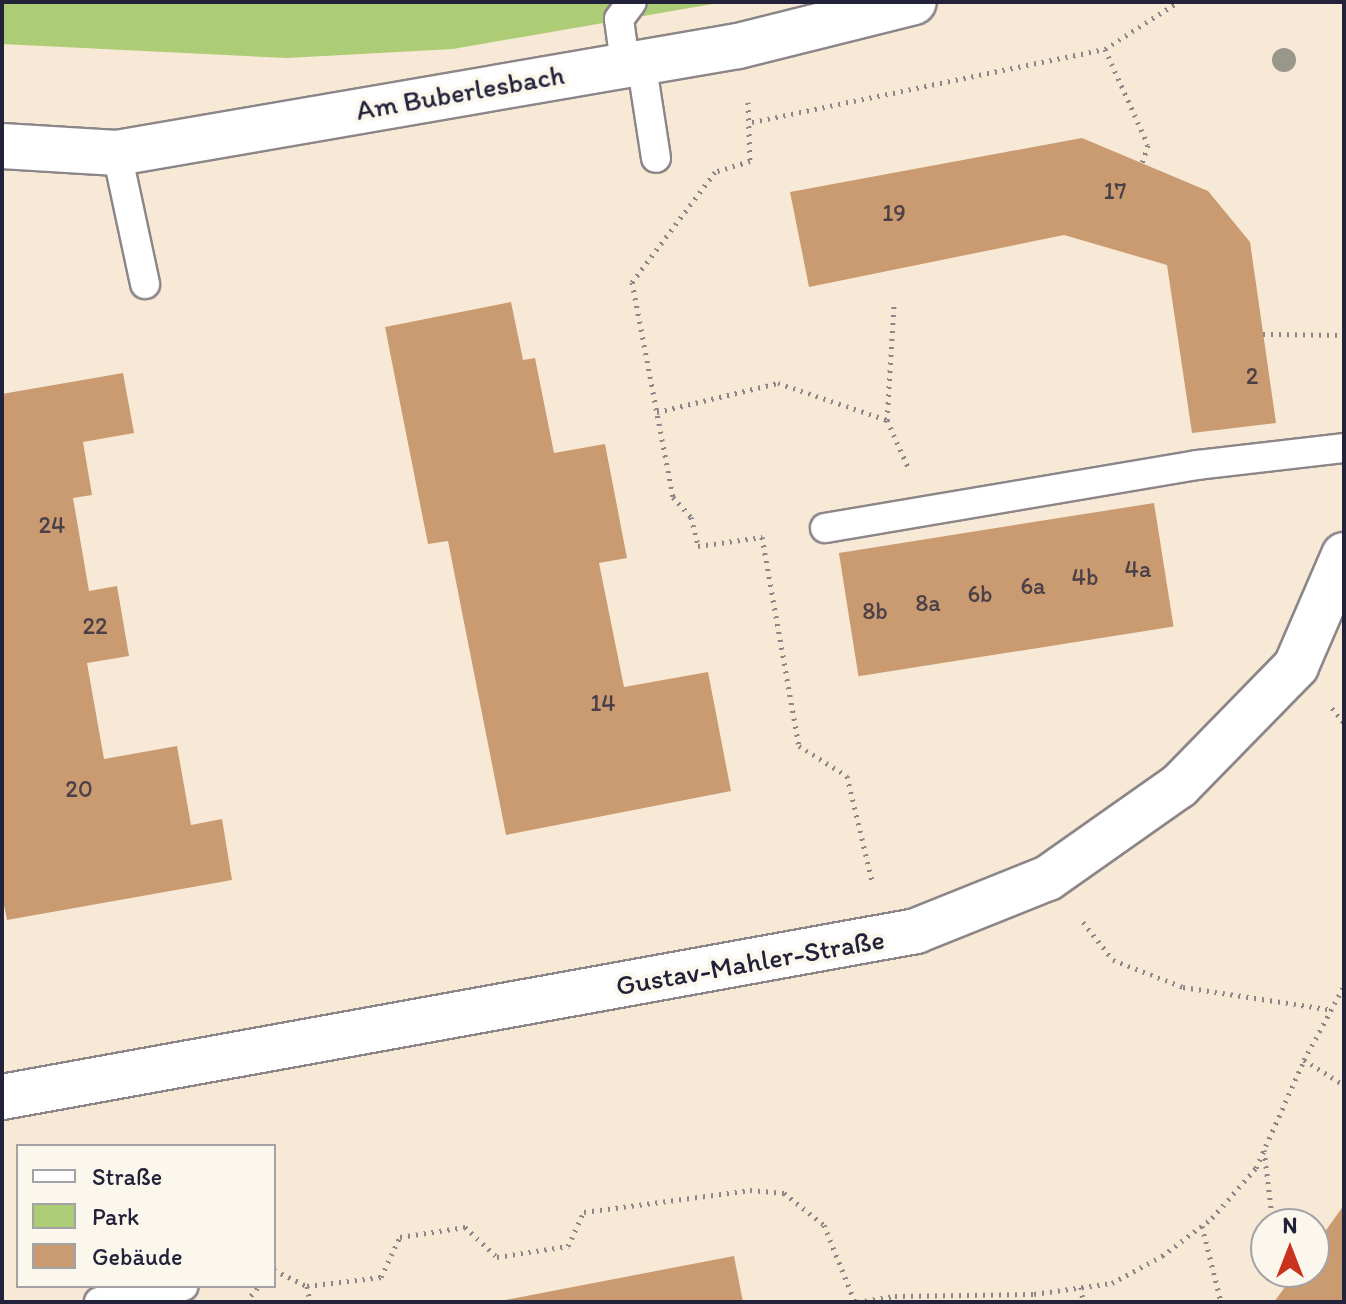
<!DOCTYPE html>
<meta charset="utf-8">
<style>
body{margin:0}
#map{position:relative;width:1346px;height:1304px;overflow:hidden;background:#f7e9d5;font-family:Itim,sans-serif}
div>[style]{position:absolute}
.green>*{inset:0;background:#accd75}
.building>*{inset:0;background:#ca9b70;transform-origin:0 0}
.path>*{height:5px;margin-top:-2.5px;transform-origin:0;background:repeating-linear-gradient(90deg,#8c8688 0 2px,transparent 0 8px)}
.roads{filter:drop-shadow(2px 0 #8c8688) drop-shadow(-2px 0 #8c8688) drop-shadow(0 2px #8c8688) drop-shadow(0 -2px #8c8688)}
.service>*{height:28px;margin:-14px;padding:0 14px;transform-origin:14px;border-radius:14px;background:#fff}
.minor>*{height:44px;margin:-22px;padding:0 22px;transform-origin:22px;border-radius:22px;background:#fff}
.trees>*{width:24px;height:24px;margin:-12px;border-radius:50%;background:#98988a}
span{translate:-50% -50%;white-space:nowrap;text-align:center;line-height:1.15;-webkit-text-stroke:8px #fbf7ec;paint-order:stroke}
.number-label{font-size:24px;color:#4c4048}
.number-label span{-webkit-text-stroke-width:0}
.street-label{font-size:28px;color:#22223b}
.frame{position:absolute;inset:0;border:4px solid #22223b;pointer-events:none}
.legend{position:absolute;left:16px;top:1144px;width:260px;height:144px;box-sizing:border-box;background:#fbf7ec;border:2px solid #a4a2a5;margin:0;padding:10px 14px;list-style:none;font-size:24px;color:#22223b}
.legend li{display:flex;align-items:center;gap:16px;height:40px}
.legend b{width:40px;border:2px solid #a4a2a5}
.north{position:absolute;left:1250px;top:1208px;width:80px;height:80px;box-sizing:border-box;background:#fbf7ec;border:2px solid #a4a2a5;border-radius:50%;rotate:0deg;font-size:22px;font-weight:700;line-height:32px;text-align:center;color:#22223b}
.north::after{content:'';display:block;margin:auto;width:28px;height:36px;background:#c8321e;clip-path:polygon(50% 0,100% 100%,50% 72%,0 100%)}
</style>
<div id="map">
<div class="green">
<i style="clip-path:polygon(2px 2px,724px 2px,453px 49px,287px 58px,2px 44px)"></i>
</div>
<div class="building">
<i style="clip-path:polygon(1082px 138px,1208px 191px,1250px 242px,1276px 423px,1192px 433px,1167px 265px,1064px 235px,809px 287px,790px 192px)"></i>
<i style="clip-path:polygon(511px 302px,523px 360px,535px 358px,554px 453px,605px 444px,627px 558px,599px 563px,624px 687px,708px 672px,731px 791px,506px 835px,448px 541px,428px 544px,385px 327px)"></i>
<i style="clip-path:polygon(123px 373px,134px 433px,83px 442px,92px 495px,73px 498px,89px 591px,117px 586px,129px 656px,87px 663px,104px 759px,177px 746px,191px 825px,222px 819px,232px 880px,7px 920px,2px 895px,2px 394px)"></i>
<i style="left:1154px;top:503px;width:125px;height:319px;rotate:81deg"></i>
<i style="clip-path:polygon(1344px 1205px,1344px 1302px,1274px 1302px,1296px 1272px,1314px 1272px,1314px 1247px)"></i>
<i style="clip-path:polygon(734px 1256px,743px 1302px,500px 1302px,500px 1301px)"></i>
</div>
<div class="path">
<i style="left:1105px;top:49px;width:105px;rotate:65.9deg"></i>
<i style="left:1148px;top:145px;width:19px;rotate:108deg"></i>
<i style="left:748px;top:102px;width:59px;rotate:88.1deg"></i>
<i style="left:750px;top:161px;width:37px;rotate:163deg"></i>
<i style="left:715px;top:172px;width:138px;rotate:127deg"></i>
<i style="left:632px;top:282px;width:219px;rotate:79.2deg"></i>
<i style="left:673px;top:497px;width:27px;rotate:48deg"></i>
<i style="left:691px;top:517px;width:30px;rotate:76deg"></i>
<i style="left:698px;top:546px;width:65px;rotate:-8deg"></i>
<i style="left:762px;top:537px;width:212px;rotate:80deg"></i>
<i style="left:799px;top:746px;width:57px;rotate:32deg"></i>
<i style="left:847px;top:776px;width:108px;rotate:76.6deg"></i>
<i style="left:752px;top:122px;width:360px;rotate:-11.7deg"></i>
<i style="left:1105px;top:49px;width:87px;rotate:-32.8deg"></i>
<i style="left:1263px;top:334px;width:81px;rotate:0.7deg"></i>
<i style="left:657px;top:412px;width:124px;rotate:-13.5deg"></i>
<i style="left:778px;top:383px;width:115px;rotate:18.7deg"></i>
<i style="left:887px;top:420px;width:51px;rotate:65.9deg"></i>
<i style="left:887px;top:420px;width:115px;rotate:-86.5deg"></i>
<i style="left:1332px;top:708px;width:19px;rotate:51deg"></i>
<i style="left:1083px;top:922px;width:48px;rotate:51.7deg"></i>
<i style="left:1113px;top:960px;width:75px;rotate:21.1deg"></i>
<i style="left:1183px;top:987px;width:152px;rotate:8.7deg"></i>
<i style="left:1304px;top:1060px;width:47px;rotate:32deg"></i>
<i style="left:1264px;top:1150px;width:75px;rotate:83.1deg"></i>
<i style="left:1202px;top:1226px;width:78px;rotate:76deg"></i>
<i style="left:274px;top:1270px;width:37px;rotate:26deg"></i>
<i style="left:307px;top:1286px;width:75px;rotate:-6.9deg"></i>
<i style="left:381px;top:1277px;width:44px;rotate:-64.6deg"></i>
<i style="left:400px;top:1237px;width:66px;rotate:-8.7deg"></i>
<i style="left:465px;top:1227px;width:44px;rotate:43.2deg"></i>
<i style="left:497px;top:1257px;width:72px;rotate:-8.8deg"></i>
<i style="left:568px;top:1246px;width:38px;rotate:-65deg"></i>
<i style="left:584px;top:1212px;width:167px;rotate:-7.5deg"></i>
<i style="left:750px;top:1190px;width:34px;rotate:5deg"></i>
<i style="left:784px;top:1193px;width:51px;rotate:38.7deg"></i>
<i style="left:824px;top:1225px;width:83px;rotate:68.1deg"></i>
<i style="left:307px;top:1286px;width:16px;rotate:79deg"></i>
<i style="left:1081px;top:1287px;width:15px;rotate:82deg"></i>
<i style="left:246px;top:1302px;width:21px;rotate:-51deg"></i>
<i style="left:857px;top:1302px;width:38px;rotate:-9deg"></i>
<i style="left:895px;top:1296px;width:139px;rotate:-0.8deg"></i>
<i style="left:1034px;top:1294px;width:79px;rotate:-8deg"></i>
<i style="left:1112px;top:1283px;width:57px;rotate:-28.4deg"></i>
<i style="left:1162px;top:1256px;width:63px;rotate:-37.2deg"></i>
<i style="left:1212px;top:1218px;width:67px;rotate:-48.7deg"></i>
<i style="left:1256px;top:1168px;width:118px;rotate:-66deg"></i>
<i style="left:1304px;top:1060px;width:84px;rotate:-61.6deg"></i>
</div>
<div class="roads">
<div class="service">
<i style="left:641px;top:61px;width:98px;rotate:81.2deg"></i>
<i style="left:625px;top:63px;width:44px;rotate:-97.8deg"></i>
<i style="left:619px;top:19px;width:21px;rotate:-53deg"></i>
<i style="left:117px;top:153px;width:134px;rotate:77.9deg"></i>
<i style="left:825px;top:528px;width:377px;rotate:-9.6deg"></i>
<i style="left:1197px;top:465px;width:148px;rotate:-6.6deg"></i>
<i style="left:99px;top:1302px;width:86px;rotate:-10.7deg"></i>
</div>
<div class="minor">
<i style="left:2px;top:146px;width:115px;rotate:3.5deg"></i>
<i style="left:117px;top:153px;width:630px;rotate:-9.78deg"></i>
<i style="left:738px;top:46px;width:181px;rotate:-14deg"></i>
<i style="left:2px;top:1097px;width:929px;rotate:-10.29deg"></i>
<i style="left:916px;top:931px;width:142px;rotate:-21.9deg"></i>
<i style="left:1048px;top:878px;width:160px;rotate:-35.1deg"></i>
<i style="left:1179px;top:786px;width:168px;rotate:-45.7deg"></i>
<i style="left:1296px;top:666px;width:121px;rotate:-66.6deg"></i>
</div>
</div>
<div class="trees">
<i style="left:1284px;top:60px"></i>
</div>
<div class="number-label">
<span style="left:1115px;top:191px">17</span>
<span style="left:894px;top:213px">19</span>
<span style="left:1252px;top:376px">2</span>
<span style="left:52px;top:525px">24</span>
<span style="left:1138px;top:569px">4a</span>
<span style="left:1085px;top:577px">4b</span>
<span style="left:1033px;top:586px">6a</span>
<span style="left:980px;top:594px">6b</span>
<span style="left:928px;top:603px">8a</span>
<span style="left:875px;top:611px">8b</span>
<span style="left:95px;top:626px">22</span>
<span style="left:603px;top:703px">14</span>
<span style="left:79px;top:789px">20</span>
</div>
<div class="street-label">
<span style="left:460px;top:92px;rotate:-10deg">Am Buberlesbach</span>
<span style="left:750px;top:962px;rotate:-10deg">Gustav-Mahler-Straße</span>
</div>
<div class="frame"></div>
<ul class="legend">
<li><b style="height:10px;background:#fff"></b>Straße</li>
<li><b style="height:22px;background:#accd75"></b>Park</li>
<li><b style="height:22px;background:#ca9b70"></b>Gebäude</li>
</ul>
<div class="north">N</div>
</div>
